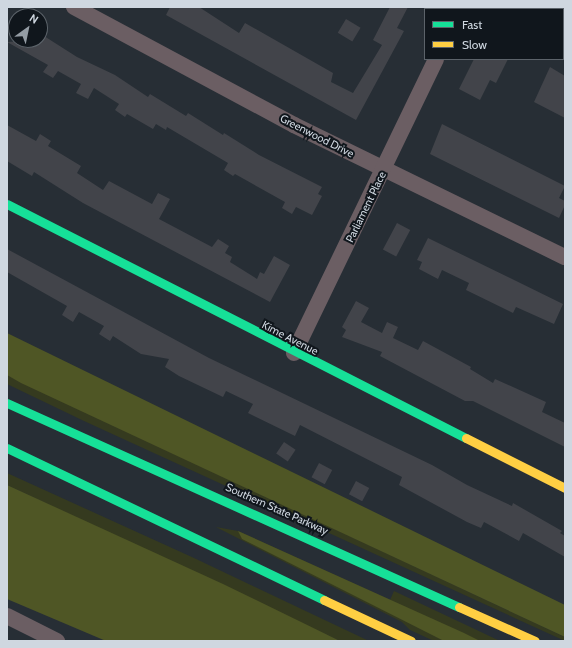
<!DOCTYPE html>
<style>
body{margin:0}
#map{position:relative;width:572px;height:648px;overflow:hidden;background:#272e35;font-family:Cabin,sans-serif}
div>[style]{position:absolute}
.green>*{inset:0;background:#353a1f}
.forest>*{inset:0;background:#4f5625}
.building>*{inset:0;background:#42444a;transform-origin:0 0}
.street>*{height:16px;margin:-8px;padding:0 8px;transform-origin:8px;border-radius:8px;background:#6b5e63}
.fast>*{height:9px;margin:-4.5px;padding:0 4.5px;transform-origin:4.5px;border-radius:4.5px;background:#16e098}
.slow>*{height:9px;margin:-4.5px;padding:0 4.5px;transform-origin:4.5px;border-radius:4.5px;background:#ffcf43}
span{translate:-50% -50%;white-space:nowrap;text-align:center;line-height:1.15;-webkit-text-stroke:4px #10161c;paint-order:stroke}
.street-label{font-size:11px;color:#cfd7e0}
.frame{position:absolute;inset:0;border:8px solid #cfd7e0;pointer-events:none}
.legend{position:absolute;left:424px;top:8px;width:140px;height:52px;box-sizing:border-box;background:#10161c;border:1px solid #5c636a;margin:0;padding:5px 7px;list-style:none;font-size:12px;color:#cfd7e0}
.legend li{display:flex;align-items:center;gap:8px;height:20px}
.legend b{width:20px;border:1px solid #5c636a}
.north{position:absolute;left:8px;top:8px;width:40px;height:40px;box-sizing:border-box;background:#10161c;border:1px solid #5c636a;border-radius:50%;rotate:33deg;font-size:11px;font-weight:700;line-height:16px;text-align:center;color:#cfd7e0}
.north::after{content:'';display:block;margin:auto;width:14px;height:18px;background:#949ca4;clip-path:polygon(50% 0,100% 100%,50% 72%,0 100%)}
</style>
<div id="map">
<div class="green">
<i style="clip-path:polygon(7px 375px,565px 637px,565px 641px,84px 421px,7px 384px)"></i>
<i style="clip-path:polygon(7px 473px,194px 558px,369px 641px,340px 641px,7px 485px)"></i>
<i style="clip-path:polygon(216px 527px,238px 531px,390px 600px,394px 591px,500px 641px,434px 641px,410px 630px,402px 622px)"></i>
</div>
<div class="forest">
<i style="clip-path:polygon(7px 333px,565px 605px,565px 637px,21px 383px,7px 375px)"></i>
<i style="clip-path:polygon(7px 485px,223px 584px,340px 641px,106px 641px,7px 599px)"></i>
<i style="clip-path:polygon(238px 531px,464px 633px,480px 641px,444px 641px,242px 539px)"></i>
</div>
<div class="building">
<i style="clip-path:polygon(170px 7px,199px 7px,239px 33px,245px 23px,333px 73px,331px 82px,353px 93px,382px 45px,373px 40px,390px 7px,408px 7px,397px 28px,404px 31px,356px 120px,166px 15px)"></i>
<i style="left:346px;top:19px;width:17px;height:16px;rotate:31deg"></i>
<i style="clip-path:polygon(44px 36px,77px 57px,115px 75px,148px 97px,150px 94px,186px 116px,188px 113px,223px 135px,224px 133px,259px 155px,322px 187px,318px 194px,322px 196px,312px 215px,296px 207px,292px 214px,282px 208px,285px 202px,235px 174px,233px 176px,224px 170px,228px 163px,167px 127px,166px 130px,156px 124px,153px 129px,127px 114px,125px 117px,115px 110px,119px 104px,94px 88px,88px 99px,76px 93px,81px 84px,58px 71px,53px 78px,43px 72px,48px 65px,7px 42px,41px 40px)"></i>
<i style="clip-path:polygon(474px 59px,508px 59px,496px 83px,490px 80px,480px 100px,459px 89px)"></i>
<i style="clip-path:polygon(550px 67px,565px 76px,565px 118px,534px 102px)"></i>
<i style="clip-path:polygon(442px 124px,565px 186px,559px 198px,565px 201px,565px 205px,559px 218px,430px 154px)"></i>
<i style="clip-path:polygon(7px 125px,36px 141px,40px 134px,51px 141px,48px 146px,81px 166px,77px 173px,103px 190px,109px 181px,152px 204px,158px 193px,170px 199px,159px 219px,212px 247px,218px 239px,229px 246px,225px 253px,232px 257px,230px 262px,257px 279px,260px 272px,264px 274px,274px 256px,290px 265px,270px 302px,83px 203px,34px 172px,32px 176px,7px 161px)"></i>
<i style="left:397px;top:223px;width:15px;height:30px;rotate:28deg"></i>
<i style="clip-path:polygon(428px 238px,563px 304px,554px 324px,516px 307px,513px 313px,466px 290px,469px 283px,442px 270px,438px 279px,419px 269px,422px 262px,417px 260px)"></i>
<i style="clip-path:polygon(7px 249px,209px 358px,432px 465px,467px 485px,512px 506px,513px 503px,562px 531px,560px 533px,565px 536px,565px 557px,523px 533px,519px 541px,484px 522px,481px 528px,467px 522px,399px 485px,402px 477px,300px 425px,295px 436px,248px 413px,253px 404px,226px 391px,223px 397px,179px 376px,165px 367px,169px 359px,141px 354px,113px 336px,110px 341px,99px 334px,104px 326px,79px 312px,73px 322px,62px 315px,67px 306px,7px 272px)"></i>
<i style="clip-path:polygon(356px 301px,369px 308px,361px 322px,382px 333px,387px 322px,398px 327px,393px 338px,418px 350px,423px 341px,471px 367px,470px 369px,493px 383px,495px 379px,546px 402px,542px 412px,565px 423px,565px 447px,473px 401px,465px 401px,380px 356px,382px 352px,342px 337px,346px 330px,342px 327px)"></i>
<i style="left:284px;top:442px;width:14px;height:14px;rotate:34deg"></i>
<i style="left:319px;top:463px;width:15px;height:16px;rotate:28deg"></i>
<i style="left:356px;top:481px;width:15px;height:15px;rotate:28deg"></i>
</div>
<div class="street">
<i style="left:74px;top:7px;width:250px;rotate:28.2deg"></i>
<i style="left:294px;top:125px;width:301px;rotate:26deg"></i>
<i style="left:523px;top:7px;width:4px;rotate:27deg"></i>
<i style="left:459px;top:9px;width:2px;rotate:-63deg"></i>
<i style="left:563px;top:26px;width:2px;rotate:27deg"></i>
<i style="left:294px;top:353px;width:326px;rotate:-64.2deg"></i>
<i style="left:7px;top:616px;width:56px;rotate:26.6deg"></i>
</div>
<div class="fast">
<i style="left:7px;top:204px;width:515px;rotate:27.01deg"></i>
<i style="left:7px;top:403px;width:496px;rotate:24.3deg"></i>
<i style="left:7px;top:448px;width:352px;rotate:25.6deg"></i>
</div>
<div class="slow">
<i style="left:466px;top:438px;width:111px;rotate:26.8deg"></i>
<i style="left:324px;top:600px;width:96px;rotate:25.2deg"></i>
<i style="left:459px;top:607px;width:83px;rotate:24.1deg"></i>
</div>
<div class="street-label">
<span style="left:317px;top:136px;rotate:27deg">Greenwood Drive</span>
<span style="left:366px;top:207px;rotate:-64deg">Parliament Place</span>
<span style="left:290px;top:338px;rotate:27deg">Kime Avenue</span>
<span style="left:277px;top:509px;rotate:24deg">Southern State Parkway</span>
</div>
<div class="frame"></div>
<ul class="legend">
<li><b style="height:5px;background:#16e098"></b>Fast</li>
<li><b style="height:5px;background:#ffcf43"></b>Slow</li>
</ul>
<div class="north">N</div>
</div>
